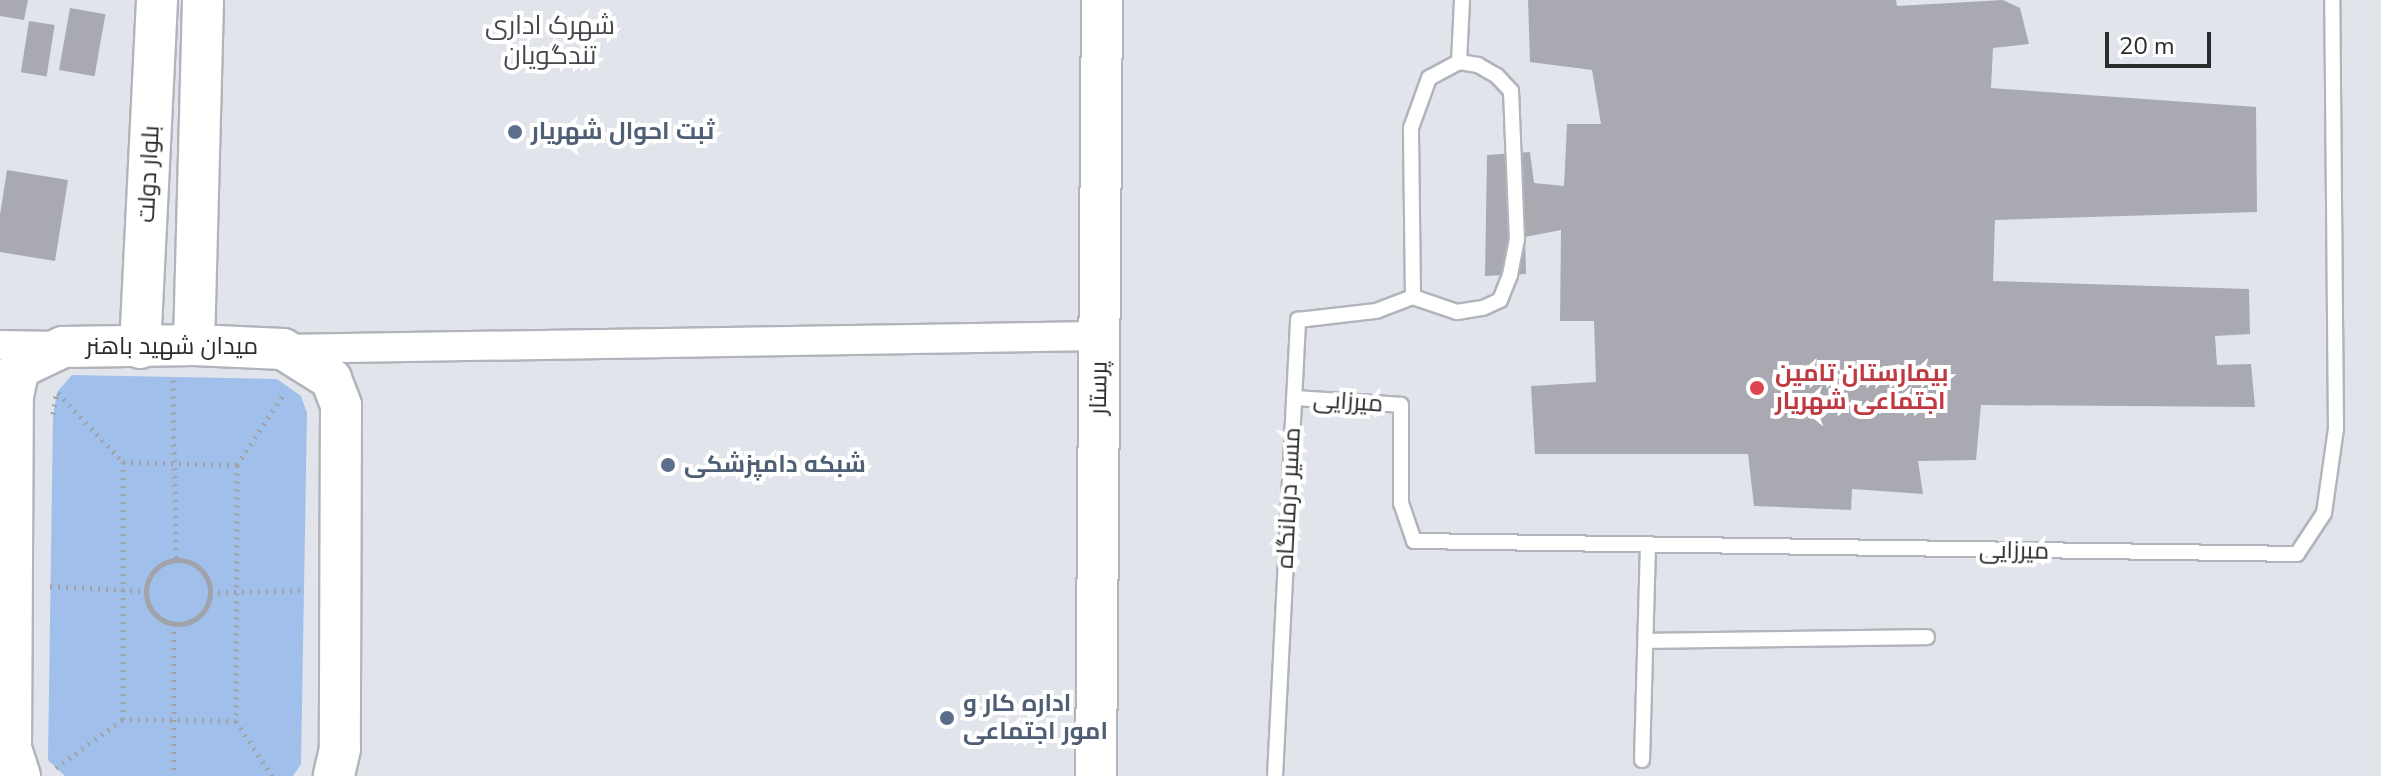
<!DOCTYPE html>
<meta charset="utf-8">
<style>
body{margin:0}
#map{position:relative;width:2381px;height:776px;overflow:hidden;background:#e1e5eb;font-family:"Nunito Sans",Cairo,sans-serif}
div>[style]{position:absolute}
.green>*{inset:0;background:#a0c0eb}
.building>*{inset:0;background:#a9aab1;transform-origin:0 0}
.path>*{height:5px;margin-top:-2.5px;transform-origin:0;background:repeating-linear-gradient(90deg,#a0a3a8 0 2px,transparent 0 8px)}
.path>.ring{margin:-2.5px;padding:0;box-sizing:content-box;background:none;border:5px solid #a0a3a8;border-radius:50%}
.roads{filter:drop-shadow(2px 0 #b1b5bb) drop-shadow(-2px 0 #b1b5bb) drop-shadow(0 2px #b1b5bb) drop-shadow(0 -2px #b1b5bb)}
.lane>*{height:14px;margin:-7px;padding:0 7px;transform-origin:7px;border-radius:7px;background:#fff}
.street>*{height:28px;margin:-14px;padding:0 14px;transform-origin:14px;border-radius:14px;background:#fff}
.secondary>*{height:40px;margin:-20px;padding:0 20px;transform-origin:20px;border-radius:20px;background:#fff}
.dots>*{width:22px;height:22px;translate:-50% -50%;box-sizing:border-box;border:4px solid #fff;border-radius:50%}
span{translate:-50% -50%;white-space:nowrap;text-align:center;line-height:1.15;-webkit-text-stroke:8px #fff;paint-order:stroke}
.service-label{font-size:24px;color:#4e5e75;font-weight:700}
.left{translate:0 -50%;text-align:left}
.street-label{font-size:24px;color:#292b2d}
.health-label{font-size:24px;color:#be3a42;font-weight:700}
.neighbourhood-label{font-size:26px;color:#43464b}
.scale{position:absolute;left:2105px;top:32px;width:106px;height:36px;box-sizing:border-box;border:4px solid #292b2d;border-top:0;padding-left:10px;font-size:24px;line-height:28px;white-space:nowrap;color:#292b2d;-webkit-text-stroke:6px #fff;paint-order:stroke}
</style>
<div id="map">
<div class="green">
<i style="clip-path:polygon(72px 375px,277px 379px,301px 396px,307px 413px,301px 764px,293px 776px,65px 776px,48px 760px,53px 415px,57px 392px)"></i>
</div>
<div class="building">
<i style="clip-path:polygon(0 0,28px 0,24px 20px,0 16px)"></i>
<i style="clip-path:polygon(1528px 0,1896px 0,1897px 6px,2003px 0,2020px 8px,2029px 44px,1993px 48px,1991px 88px,2256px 107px,2257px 212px,1995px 220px,1993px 281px,2249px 289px,2250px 334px,2215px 336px,2217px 365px,2251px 364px,2255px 407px,1981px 405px,1976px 460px,1918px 461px,1923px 494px,1852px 489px,1851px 510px,1754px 506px,1748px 454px,1535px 454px,1531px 386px,1596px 382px,1594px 321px,1560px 321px,1561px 230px,1525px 237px,1526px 274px,1485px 276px,1487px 155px,1530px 152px,1534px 183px,1564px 186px,1567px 124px,1601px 124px,1592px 70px,1530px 62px)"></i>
<i style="left:70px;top:8px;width:36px;height:63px;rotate:10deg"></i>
<i style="left:29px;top:21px;width:26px;height:52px;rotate:9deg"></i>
<i style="clip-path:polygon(7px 170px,68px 180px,55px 261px,0 252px,0 215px)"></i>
</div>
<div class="path">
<i style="left:173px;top:380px;width:179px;rotate:89deg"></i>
<i style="left:58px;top:393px;width:95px;rotate:46.7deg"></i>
<i style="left:53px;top:414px;width:22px;rotate:-80deg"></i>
<i style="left:237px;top:465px;width:87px;rotate:-56.7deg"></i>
<i class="ring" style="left:146px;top:560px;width:59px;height:59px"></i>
<i style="left:50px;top:586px;width:95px;rotate:3deg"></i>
<i style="left:210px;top:593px;width:95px;rotate:-1.8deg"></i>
<i style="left:174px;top:624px;width:152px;rotate:90deg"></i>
<i style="left:236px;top:721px;width:113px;rotate:-179deg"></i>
<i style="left:123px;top:719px;width:257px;rotate:-90deg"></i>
<i style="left:123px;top:462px;width:114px;rotate:1.5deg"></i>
<i style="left:237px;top:465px;width:256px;rotate:90.2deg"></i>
<i style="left:236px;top:721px;width:66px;rotate:56.8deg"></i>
<i style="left:56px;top:768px;width:83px;rotate:-36.2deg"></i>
</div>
<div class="roads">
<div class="lane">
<i style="left:1413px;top:297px;width:46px;rotate:18.8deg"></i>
<i style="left:1457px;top:312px;width:26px;rotate:-9deg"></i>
<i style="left:1483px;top:308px;width:19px;rotate:-25deg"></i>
<i style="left:1500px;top:300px;width:27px;rotate:-68deg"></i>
<i style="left:1510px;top:275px;width:36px;rotate:-79deg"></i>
<i style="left:1517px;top:240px;width:149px;rotate:-92.3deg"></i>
<i style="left:1511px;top:91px;width:21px;rotate:-133deg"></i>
<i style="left:1497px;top:76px;width:22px;rotate:-150deg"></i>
<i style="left:1478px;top:65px;width:19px;rotate:-171deg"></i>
<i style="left:1294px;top:398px;width:107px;rotate:3.7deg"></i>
<i style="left:1401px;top:405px;width:98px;rotate:90deg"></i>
<i style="left:1401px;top:503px;width:40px;rotate:71.1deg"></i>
<i style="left:1414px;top:541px;width:883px;rotate:0.84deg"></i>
<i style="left:2297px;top:554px;width:49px;rotate:-56.6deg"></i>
<i style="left:2324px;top:513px;width:85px;rotate:-81.9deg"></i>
<i style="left:2336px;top:429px;width:429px;rotate:-90.5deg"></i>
<i style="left:1646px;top:641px;width:281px;rotate:-0.8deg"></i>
<i style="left:1642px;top:760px;width:215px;rotate:-88.4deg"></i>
<i style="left:1275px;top:776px;width:457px;rotate:-87.1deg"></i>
<i style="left:1298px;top:320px;width:79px;rotate:-6.6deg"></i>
<i style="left:1376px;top:311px;width:40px;rotate:-21deg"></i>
<i style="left:1413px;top:297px;width:169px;rotate:-90.7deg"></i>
<i style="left:1411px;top:128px;width:53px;rotate:-70.2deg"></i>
<i style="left:1429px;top:78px;width:34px;rotate:-28deg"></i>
<i style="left:1459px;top:62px;width:62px;rotate:-87.2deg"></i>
</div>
<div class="street">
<i style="left:0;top:345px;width:58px;rotate:1deg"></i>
<i style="left:284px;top:349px;width:815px;rotate:-0.91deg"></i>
</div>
<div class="secondary">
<i style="left:194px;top:345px;width:345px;rotate:-88.5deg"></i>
<i style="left:140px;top:348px;width:348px;rotate:-87.2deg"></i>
<i style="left:20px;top:776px;width:28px;rotate:-108deg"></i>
<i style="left:11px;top:749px;width:353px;rotate:-89.7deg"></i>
<i style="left:13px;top:396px;width:29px;rotate:-78deg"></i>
<i style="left:19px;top:368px;width:49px;rotate:-25.5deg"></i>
<i style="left:63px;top:347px;width:131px;rotate:-0.9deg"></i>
<i style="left:194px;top:345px;width:89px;rotate:2.6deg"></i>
<i style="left:283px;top:349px;width:57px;rotate:32deg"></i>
<i style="left:331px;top:379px;width:28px;rotate:69deg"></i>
<i style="left:341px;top:405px;width:344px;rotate:90.2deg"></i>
<i style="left:340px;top:749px;width:28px;rotate:103deg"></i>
<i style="left:1096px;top:776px;width:776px;rotate:-89.56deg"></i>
</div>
</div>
<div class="dots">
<i style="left:515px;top:132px;background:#5c6f8a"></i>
<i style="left:1757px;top:388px;background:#e0444e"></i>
<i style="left:668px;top:465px;background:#5c6f8a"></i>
<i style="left:947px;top:718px;background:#5c6f8a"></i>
</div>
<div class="service-label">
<span class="left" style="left:531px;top:132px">ثبت احوال شهریار</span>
<span class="left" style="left:684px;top:465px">شبکه دامپزشکی</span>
<span class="left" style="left:963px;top:718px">اداره کار و<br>امور اجتماعی</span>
</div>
<div class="street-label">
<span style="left:149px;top:174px;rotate:-87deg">بلوار دولت</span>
<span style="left:172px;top:347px">میدان شهید باهنر</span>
<span style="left:1099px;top:388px;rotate:-89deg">پرستار</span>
<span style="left:1348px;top:402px;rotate:4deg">میرزایی</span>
<span style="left:1289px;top:498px;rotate:-87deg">مسیر درمانگاه</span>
<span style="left:2014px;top:551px;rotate:1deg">میرزایی</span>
</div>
<div class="health-label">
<span class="left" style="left:1775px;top:388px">بیمارستان تامین<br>اجتماعی شهریار</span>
</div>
<div class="neighbourhood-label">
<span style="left:550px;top:41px">شهرک اداری<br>تندگویان</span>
</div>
<div class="scale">20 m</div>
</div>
